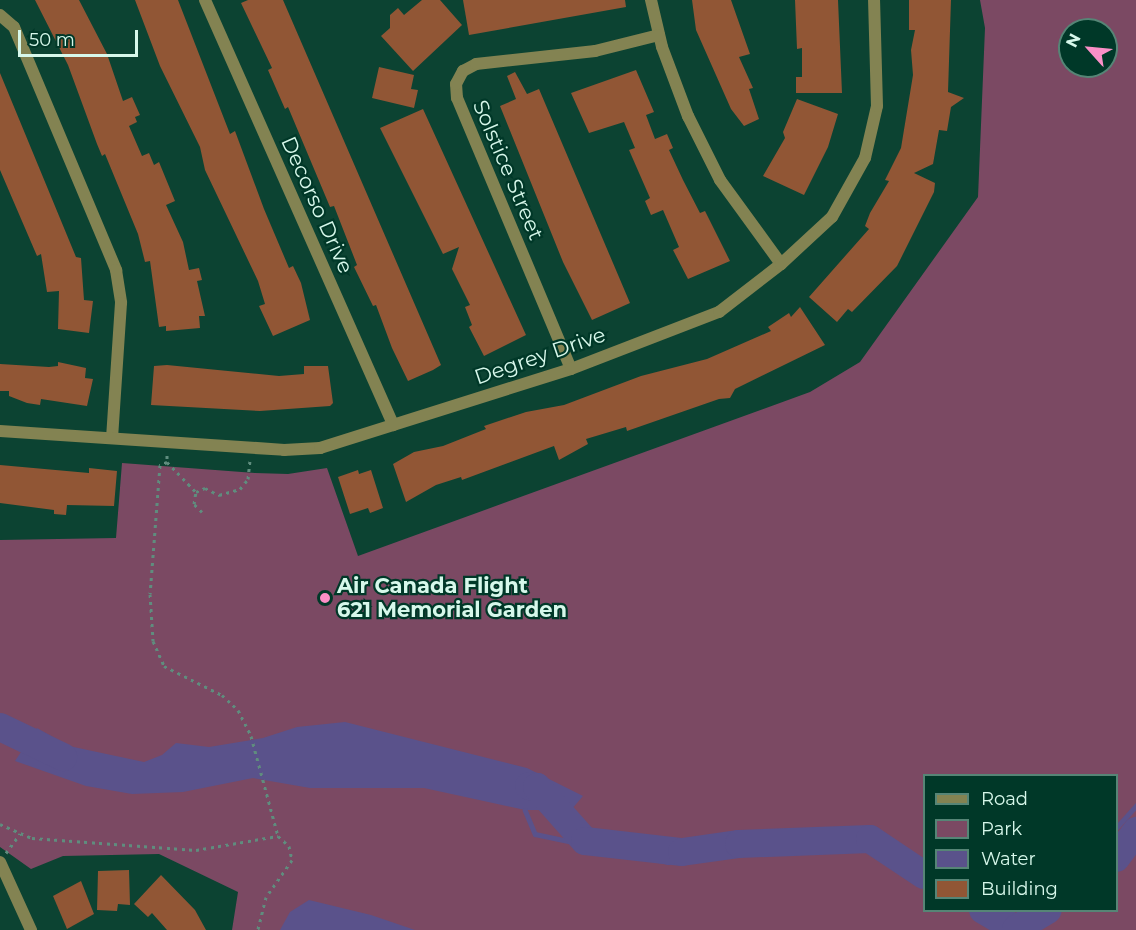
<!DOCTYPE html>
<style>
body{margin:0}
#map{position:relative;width:1136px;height:930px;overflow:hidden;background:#0c4332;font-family:Montserrat,sans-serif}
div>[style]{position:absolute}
.green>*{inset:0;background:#7b4963}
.water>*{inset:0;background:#5a528b}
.stream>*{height:4.5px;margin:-2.25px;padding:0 2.25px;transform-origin:2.25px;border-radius:2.25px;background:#5a528b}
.river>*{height:28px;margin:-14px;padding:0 14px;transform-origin:14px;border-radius:14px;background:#5a528b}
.building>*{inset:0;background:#915635}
.path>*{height:3px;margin-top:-1.5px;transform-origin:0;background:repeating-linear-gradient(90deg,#5f8d7e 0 3px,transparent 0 7.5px)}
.minor>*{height:12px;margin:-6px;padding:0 6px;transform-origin:6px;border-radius:6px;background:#838352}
.dots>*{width:16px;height:16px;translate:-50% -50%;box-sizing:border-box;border:3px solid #003828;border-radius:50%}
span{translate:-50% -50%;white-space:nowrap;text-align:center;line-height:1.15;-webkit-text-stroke:4.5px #003828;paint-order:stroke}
.street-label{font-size:21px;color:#d7f8eb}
.poi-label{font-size:21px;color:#d7f8eb;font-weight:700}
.left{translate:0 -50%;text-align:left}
.legend{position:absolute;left:923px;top:774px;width:195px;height:138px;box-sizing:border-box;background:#003828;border:2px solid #568576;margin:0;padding:8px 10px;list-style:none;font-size:18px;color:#d7f8eb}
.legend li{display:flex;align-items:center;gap:12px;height:30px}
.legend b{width:30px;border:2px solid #568576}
.north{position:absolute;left:1058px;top:18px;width:60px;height:60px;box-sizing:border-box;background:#003828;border:2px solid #568576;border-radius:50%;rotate:297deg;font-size:16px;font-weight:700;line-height:24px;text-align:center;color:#d7f8eb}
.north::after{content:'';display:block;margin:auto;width:21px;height:27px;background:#fa8fc7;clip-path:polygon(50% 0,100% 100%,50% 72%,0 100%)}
.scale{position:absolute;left:18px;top:30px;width:120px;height:27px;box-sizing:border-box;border:3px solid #d7f8eb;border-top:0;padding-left:8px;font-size:18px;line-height:21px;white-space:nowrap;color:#d7f8eb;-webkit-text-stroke:4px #003828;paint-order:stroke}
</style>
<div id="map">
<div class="green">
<i style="clip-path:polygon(evenodd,980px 0,1136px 0,1136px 930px,232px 930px,238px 892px,159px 854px,63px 856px,31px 869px,0 847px,0 540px,116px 538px,122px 463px,255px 473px,288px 474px,327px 468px,358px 556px,810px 392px,860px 362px,978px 197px,985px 28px,980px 0,1070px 30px,1106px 30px,1106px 66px,1070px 66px,1070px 30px,980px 0,924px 776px,1116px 776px,1116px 910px,924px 910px,924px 776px)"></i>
</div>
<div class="water">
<i style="clip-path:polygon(345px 722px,527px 768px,583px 796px,571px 810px,525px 810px,424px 788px,310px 788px,253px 778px,183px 792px,132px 794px,86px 786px,15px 761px,37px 728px,69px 746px,144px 762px,162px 755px,176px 743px,209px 747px,263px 738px,297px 727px)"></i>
<i style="clip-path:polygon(309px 900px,371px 915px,415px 930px,280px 930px,290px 912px)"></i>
</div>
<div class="stream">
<i style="left:525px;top:810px;width:26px;rotate:67deg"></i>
<i style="left:535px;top:834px;width:136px;rotate:11.9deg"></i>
<i style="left:668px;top:862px;width:67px;rotate:-18.2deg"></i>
<i style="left:732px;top:841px;width:72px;rotate:-8deg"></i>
<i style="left:803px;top:831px;width:50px;rotate:6.8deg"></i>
<i style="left:853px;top:837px;width:60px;rotate:25.7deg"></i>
<i style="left:907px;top:863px;width:21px;rotate:37deg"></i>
<i style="left:1116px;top:828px;width:30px;rotate:-48deg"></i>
<i style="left:976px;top:910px;width:19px;rotate:25deg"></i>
<i style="left:993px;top:918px;width:24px;rotate:-2deg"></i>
<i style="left:1017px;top:917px;width:11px;rotate:-41deg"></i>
</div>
<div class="river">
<i style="left:0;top:727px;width:70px;rotate:25.5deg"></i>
<i style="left:529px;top:786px;width:8px;rotate:7deg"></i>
<i style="left:537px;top:787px;width:72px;rotate:48.4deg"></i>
<i style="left:585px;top:841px;width:98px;rotate:6.5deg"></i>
<i style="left:682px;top:852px;width:58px;rotate:-8deg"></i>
<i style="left:739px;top:844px;width:131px;rotate:-2.2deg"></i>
<i style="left:870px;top:839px;width:65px;rotate:33.7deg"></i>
<i style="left:1116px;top:858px;width:34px;rotate:-53deg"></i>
<i style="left:983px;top:910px;width:38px;rotate:30deg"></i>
<i style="left:1016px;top:929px;width:37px;rotate:-31deg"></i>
</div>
<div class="building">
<i style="clip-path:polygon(35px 0,79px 0,107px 54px,123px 101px,132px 97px,140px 115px,135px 117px,137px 122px,129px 126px,142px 156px,149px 153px,154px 165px,159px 162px,175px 201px,166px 205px,183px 242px,189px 270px,199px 268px,202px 280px,197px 281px,205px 316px,199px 316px,200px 328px,166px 331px,166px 326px,159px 327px,150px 261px,145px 262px,138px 234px,105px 154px,102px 156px,97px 144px,68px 65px)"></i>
<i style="clip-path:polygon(135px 0,178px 0,230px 134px,235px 131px,264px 209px,289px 268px,293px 266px,301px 283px,310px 320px,273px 336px,259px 306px,265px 304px,258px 281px,205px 170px,200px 147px,160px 66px)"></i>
<i style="clip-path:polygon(248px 0,283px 0,441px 365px,433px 370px,408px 381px,392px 348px,376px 305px,373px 306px,354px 267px,357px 265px,334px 206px,330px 207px,288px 107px,285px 109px,268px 70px,272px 68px,241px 3px)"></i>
<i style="clip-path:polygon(422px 0,440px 0,462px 25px,413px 71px,381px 36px,390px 28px,390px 15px,398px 8px,404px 15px)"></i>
<i style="clip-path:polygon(463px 0,625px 0,626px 7px,469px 35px)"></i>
<i style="clip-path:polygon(692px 0,731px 0,750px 54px,739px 57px,753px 88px,749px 89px,759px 119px,744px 126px,731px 109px,696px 30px)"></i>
<i style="clip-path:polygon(795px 0,838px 0,842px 93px,796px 93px,796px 77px,802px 77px,802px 48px,797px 49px)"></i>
<i style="clip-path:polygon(909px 0,951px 0,948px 92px,964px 98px,951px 107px,947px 131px,939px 130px,933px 164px,914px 173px,935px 183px,934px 192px,897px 266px,852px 312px,848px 309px,837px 322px,809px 297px,869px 229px,865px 226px,870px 213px,889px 181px,885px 180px,901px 148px,913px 75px,911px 50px,915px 30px,909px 30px)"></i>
<i style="clip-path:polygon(379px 67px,414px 75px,411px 89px,418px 90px,414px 108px,372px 98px)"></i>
<i style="clip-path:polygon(636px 70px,654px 112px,646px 115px,655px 139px,667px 134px,673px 148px,669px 150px,683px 180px,700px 213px,705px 211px,730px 261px,688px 279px,673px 250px,679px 247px,663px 210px,651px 215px,645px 201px,650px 198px,629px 150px,635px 148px,624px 122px,589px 133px,571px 93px)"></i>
<i style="clip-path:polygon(515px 72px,527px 94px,539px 89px,630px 303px,592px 320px,563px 262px,500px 106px,516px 99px,507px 76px)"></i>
<i style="clip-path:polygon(0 73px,76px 257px,81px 258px,84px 300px,93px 301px,89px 333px,58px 329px,59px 291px,47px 292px,41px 254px,37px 256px,0 170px)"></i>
<i style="clip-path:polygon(797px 99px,838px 114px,828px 147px,804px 195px,763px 176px,785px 138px,783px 132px)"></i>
<i style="clip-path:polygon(423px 109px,526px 335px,484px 356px,469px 327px,472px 325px,465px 307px,470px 305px,452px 269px,459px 247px,443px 254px,380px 128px)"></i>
<i style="clip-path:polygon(800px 307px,825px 345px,735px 389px,730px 398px,719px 399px,627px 431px,626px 427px,586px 439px,588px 444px,559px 460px,554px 446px,462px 480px,461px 477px,436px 485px,406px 502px,393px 464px,414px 452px,443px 446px,486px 429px,484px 426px,526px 412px,564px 405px,641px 376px,707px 359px,771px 331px,768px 327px,789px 313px,791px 317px)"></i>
<i style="clip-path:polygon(58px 362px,86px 368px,85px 378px,93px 379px,87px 406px,41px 399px,40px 405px,27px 403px,9px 396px,9px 391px,0 391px,0 364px,49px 367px,58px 366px)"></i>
<i style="clip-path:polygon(167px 365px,279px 376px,304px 374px,304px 366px,328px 366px,333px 403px,330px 406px,260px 411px,151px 405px,154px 366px)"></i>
<i style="clip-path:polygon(0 465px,89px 473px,89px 468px,117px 471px,114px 506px,67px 505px,66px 515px,54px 514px,54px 510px,0 503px)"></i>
<i style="clip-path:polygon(358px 470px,359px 474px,371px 470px,383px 508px,370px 513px,368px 508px,350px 514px,338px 477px)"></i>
<i style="clip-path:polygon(129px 870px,130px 905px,118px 904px,117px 911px,97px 910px,98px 871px)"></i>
<i style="clip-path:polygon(161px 875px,195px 910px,206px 930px,167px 930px,152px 913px,148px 917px,134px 904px)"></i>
<i style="clip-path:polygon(81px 881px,94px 914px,67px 929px,53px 896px)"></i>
</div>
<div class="path">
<i style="left:167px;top:455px;width:7px;rotate:90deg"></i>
<i style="left:167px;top:462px;width:42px;rotate:46deg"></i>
<i style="left:167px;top:462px;width:8px;rotate:157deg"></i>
<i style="left:160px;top:465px;width:129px;rotate:94.4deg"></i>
<i style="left:150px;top:594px;width:47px;rotate:86.3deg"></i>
<i style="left:153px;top:641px;width:27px;rotate:66deg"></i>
<i style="left:164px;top:666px;width:65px;rotate:26.6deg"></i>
<i style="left:222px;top:695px;width:22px;rotate:43deg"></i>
<i style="left:238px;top:710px;width:29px;rotate:63deg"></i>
<i style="left:251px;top:736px;width:104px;rotate:74.9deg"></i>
<i style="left:202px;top:512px;width:11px;rotate:-135deg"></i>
<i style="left:194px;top:504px;width:12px;rotate:-81deg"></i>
<i style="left:196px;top:492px;width:10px;rotate:-24deg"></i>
<i style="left:205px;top:488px;width:16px;rotate:27deg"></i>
<i style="left:219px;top:495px;width:22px;rotate:-16deg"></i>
<i style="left:240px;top:489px;width:13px;rotate:-51deg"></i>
<i style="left:248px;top:479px;width:18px;rotate:-84deg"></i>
<i style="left:0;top:824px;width:35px;rotate:24deg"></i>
<i style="left:32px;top:838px;width:164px;rotate:4.2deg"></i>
<i style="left:196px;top:850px;width:83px;rotate:-9.7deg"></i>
<i style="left:278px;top:836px;width:15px;rotate:42deg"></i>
<i style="left:289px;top:846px;width:14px;rotate:78deg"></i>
<i style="left:292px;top:860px;width:45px;rotate:125.1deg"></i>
<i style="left:266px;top:897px;width:34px;rotate:104deg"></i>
<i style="left:6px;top:853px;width:24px;rotate:-54deg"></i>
</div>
<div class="minor">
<i style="left:205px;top:0;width:465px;rotate:66.1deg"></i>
<i style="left:651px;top:0;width:48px;rotate:76.8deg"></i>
<i style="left:662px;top:47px;width:74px;rotate:69.4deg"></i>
<i style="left:688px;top:116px;width:72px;rotate:63.4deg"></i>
<i style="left:720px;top:180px;width:104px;rotate:54deg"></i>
<i style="left:0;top:15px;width:18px;rotate:41deg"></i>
<i style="left:14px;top:27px;width:264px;rotate:67.2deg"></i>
<i style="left:116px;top:270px;width:33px;rotate:81deg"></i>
<i style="left:121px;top:303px;width:134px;rotate:93.8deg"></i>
<i style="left:571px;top:369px;width:294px;rotate:-112.8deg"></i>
<i style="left:457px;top:98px;width:14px;rotate:-94deg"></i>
<i style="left:456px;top:84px;width:15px;rotate:-62deg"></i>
<i style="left:463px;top:71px;width:15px;rotate:-28deg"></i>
<i style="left:476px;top:64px;width:120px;rotate:-6.2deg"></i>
<i style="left:595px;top:51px;width:66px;rotate:-14deg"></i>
<i style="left:0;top:431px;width:285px;rotate:3.8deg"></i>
<i style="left:284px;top:450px;width:36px;rotate:-3deg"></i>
<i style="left:320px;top:448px;width:263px;rotate:-17.5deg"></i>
<i style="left:571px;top:369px;width:159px;rotate:-21.1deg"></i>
<i style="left:719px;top:312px;width:78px;rotate:-37.7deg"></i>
<i style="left:781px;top:264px;width:69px;rotate:-42.7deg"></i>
<i style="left:832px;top:217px;width:68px;rotate:-60.8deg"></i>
<i style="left:865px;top:158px;width:53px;rotate:-77deg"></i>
<i style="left:877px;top:106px;width:106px;rotate:-91.6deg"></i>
<i style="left:0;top:862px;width:75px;rotate:65.5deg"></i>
</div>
<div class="dots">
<i style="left:325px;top:598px;background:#fa8fc7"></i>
</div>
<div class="street-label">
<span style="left:508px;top:170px;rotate:67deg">Solstice Street</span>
<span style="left:317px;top:205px;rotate:66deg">Decorso Drive</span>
<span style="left:540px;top:356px;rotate:-19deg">Degrey Drive</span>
</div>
<div class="poi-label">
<span class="left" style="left:337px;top:598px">Air Canada Flight<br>621 Memorial Garden</span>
</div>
<ul class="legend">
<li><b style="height:8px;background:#838352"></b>Road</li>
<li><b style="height:16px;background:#7b4963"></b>Park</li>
<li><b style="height:16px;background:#5a528b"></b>Water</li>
<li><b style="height:16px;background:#915635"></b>Building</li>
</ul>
<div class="north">N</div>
<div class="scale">50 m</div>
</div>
